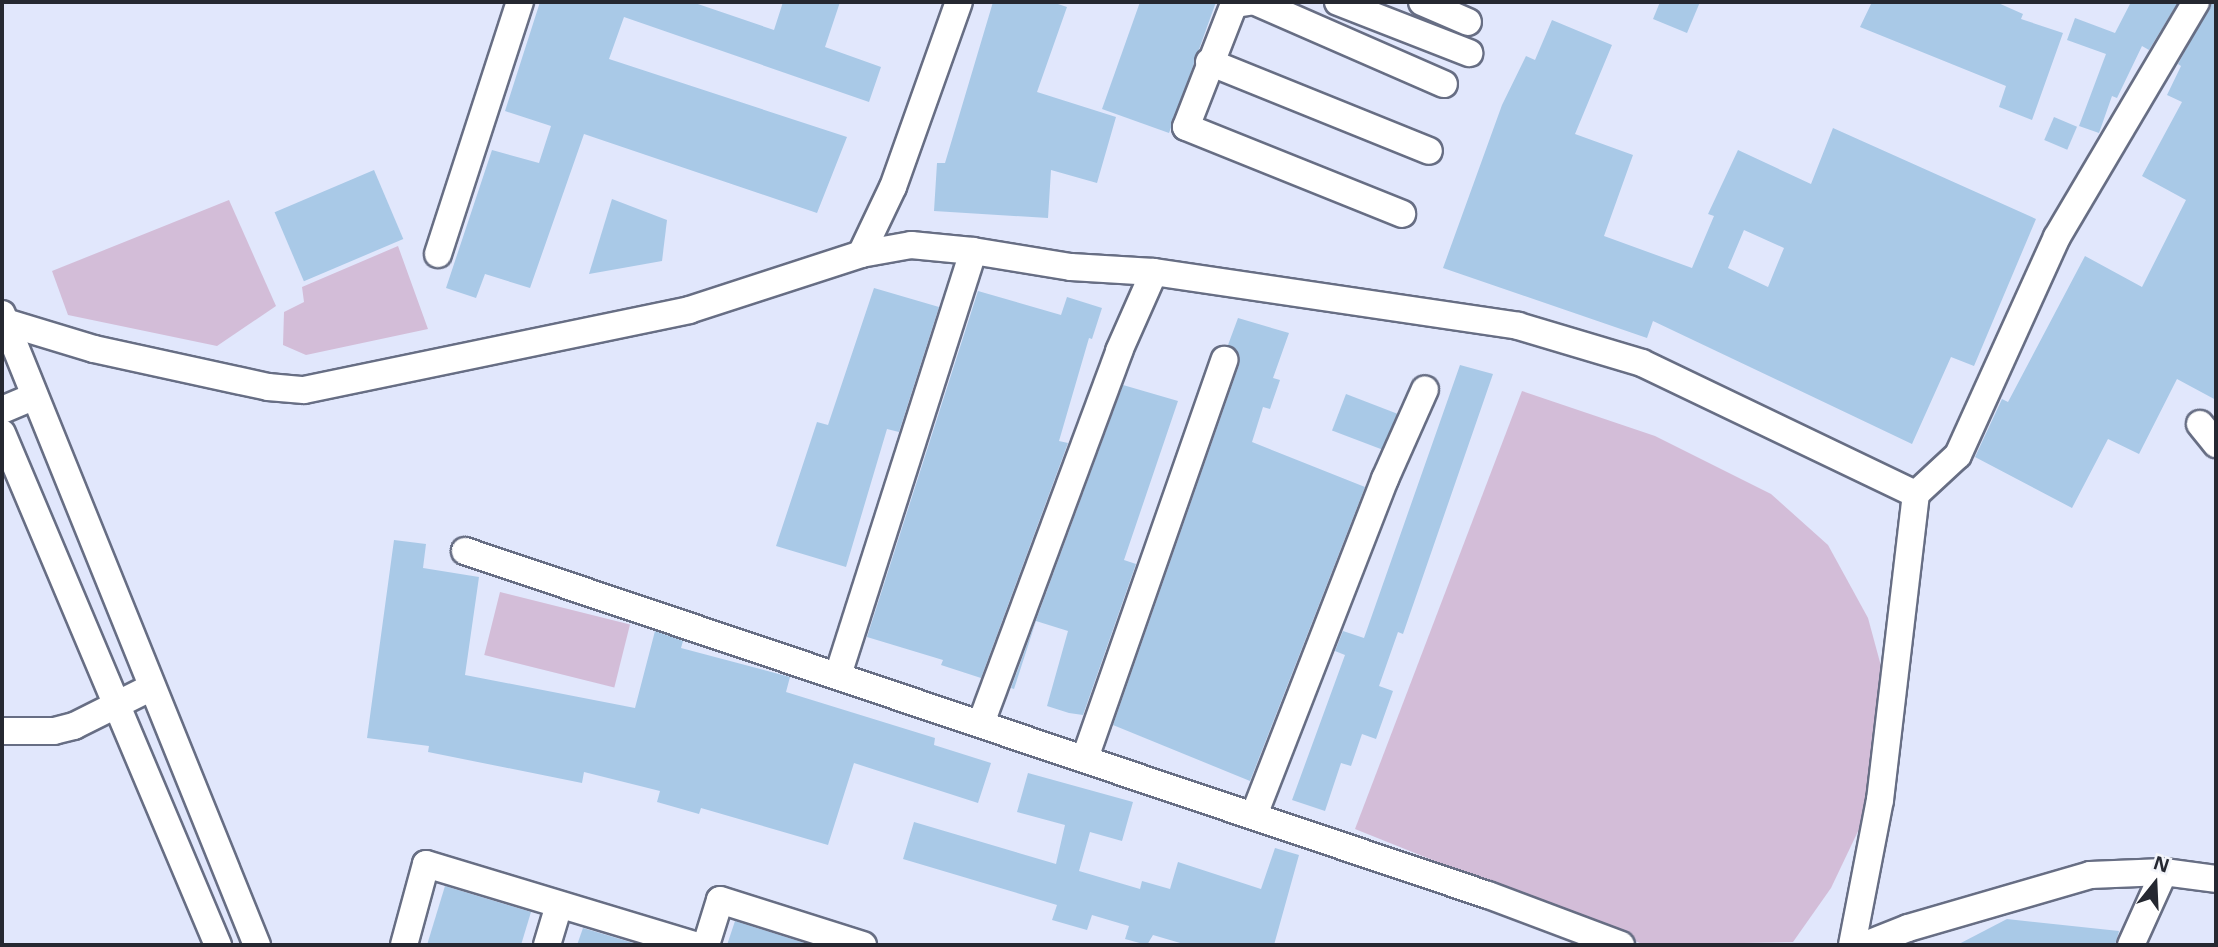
<!DOCTYPE html>
<style>
body{margin:0}
#map{position:relative;width:2218px;height:947px;overflow:hidden;background:#e1e7fc;font-family:"Open Sans",sans-serif}
div>[style]{position:absolute}
.green>*{inset:0;background:#d3bdd8;transform-origin:0 0}
.building>*{inset:0;background:#a9c9e7;transform-origin:0 0}
.roads{filter:drop-shadow(2px 0 #676e84) drop-shadow(-2px 0 #676e84) drop-shadow(0 2px #676e84) drop-shadow(0 -2px #676e84)}
.minor>*{height:26px;margin:-13px;padding:0 13px;transform-origin:13px;border-radius:13px;background:#fff}
span{translate:-50% -50%;white-space:nowrap;text-align:center;line-height:1.15;-webkit-text-stroke:5px #f3f5fa;paint-order:stroke}
.frame{position:absolute;inset:0;border:4px solid #252831;pointer-events:none}
.north{position:absolute;left:2120px;top:849px;width:70px;height:70px;-webkit-text-stroke:5px #f3f5fa;paint-order:stroke;rotate:18deg;font-size:19px;font-weight:700;line-height:28px;text-align:center;color:#252831}
.north::after{content:'';display:block;margin:auto;width:24px;height:32px;background:#252831;clip-path:polygon(50% 0,100% 100%,50% 72%,0 100%)}
</style>
<div id="map">
<div class="green">
<i style="clip-path:polygon(229px 200px,276px 306px,217px 346px,68px 315px,52px 271px)"></i>
<i style="clip-path:polygon(398px 246px,428px 329px,306px 355px,283px 345px,284px 312px,304px 302px,302px 287px)"></i>
<i style="clip-path:polygon(1522px 391px,1655px 436px,1771px 494px,1828px 545px,1868px 618px,1881px 666px,1890px 764px,1831px 888px,1793px 942px,1645px 945px,1355px 829px)"></i>
<i style="left:500px;top:592px;width:134px;height:65px;rotate:14deg"></i>
</div>
<div class="building">
<i style="clip-path:polygon(540px 2px,692px 2px,774px 30px,783px 2px,840px 2px,825px 47px,881px 67px,869px 102px,624px 17px,609px 59px,847px 137px,817px 213px,584px 134px,530px 288px,485px 274px,476px 298px,446px 288px,492px 150px,539px 163px,551px 126px,505px 111px)"></i>
<i style="clip-path:polygon(993px 2px,1052px 2px,1067px 7px,1037px 92px,1116px 117px,1097px 183px,1051px 170px,1048px 218px,934px 211px,937px 163px,945px 163px)"></i>
<i style="clip-path:polygon(1140px 2px,1216px 2px,1169px 133px,1102px 109px)"></i>
<i style="clip-path:polygon(1660px 2px,1700px 2px,1687px 33px,1653px 19px)"></i>
<i style="clip-path:polygon(1872px 2px,1996px 2px,2023px 14px,2021px 19px,2063px 33px,2032px 120px,1999px 107px,2006px 86px,1860px 27px)"></i>
<i style="clip-path:polygon(2131px 2px,2178px 2px,2149px 50px,2142px 46px,2117px 98px,2112px 96px,2099px 133px,2079px 126px,2106px 54px,2067px 40px,2075px 18px,2115px 33px)"></i>
<i style="clip-path:polygon(2212px 2px,2216px 2px,2216px 400px,2177px 379px,2139px 454px,2108px 439px,2072px 508px,1975px 457px,2002px 399px,2008px 402px,2085px 256px,2142px 287px,2186px 200px,2142px 176px,2182px 102px,2167px 95px,2181px 66px,2178px 64px)"></i>
<i style="clip-path:polygon(evenodd,1552px 20px,1612px 45px,1575px 134px,1633px 155px,1604px 236px,1692px 268px,1714px 216px,1708px 214px,1738px 150px,1811px 184px,1833px 128px,2036px 219px,1974px 366px,1951px 357px,1912px 444px,1653px 321px,1647px 338px,1443px 268px,1502px 105px,1526px 56px,1535px 60px,1552px 20px,1744px 230px,1784px 248px,1768px 287px,1728px 268px,1744px 230px)"></i>
<i style="left:2054px;top:117px;width:25px;height:25px;rotate:23deg"></i>
<i style="left:374px;top:170px;width:75px;height:108px;rotate:67deg"></i>
<i style="clip-path:polygon(612px 199px,667px 220px,662px 261px,589px 274px)"></i>
<i style="clip-path:polygon(874px 288px,939px 307px,899px 432px,887px 429px,846px 567px,776px 546px,817px 422px,828px 425px)"></i>
<i style="clip-path:polygon(978px 291px,1061px 315px,1067px 297px,1102px 308px,1092px 339px,1089px 338px,1059px 441px,1068px 443px,981px 678px,941px 665px,943px 660px,867px 637px)"></i>
<i style="clip-path:polygon(1238px 318px,1289px 333px,1273px 378px,1280px 380px,1270px 409px,1263px 407px,1252px 442px,1365px 487px,1250px 781px,1113px 725px,1239px 365px,1236px 350px,1228px 345px)"></i>
<i style="clip-path:polygon(1460px 365px,1493px 374px,1403px 634px,1398px 632px,1379px 686px,1393px 691px,1376px 739px,1362px 734px,1351px 766px,1341px 763px,1325px 811px,1292px 800px,1345px 655px,1335px 651px,1343px 631px,1364px 638px)"></i>
<i style="clip-path:polygon(1123px 385px,1178px 401px,1124px 560px,1136px 564px,1083px 715px,1069px 713px,1047px 706px,1068px 631px,1036px 621px,1014px 689px,1011px 688px)"></i>
<i style="left:1346px;top:394px;width:55px;height:39px;rotate:21deg"></i>
<i style="clip-path:polygon(394px 540px,426px 544px,423px 568px,479px 577px,465px 675px,635px 708px,655px 631px,683px 641px,681px 648px,790px 677px,786px 692px,935px 738px,934px 745px,991px 763px,978px 803px,854px 763px,828px 845px,701px 808px,699px 814px,657px 802px,660px 791px,584px 772px,582px 783px,428px 752px,429px 746px,367px 738px)"></i>
<i style="clip-path:polygon(1028px 773px,1133px 802px,1122px 841px,1090px 832px,1079px 871px,1140px 889px,1142px 881px,1170px 889px,1178px 862px,1261px 889px,1275px 848px,1299px 855px,1274px 945px,1187px 945px,1153px 935px,1147px 945px,1125px 939px,1129px 926px,1092px 915px,1087px 930px,1052px 920px,1057px 905px,903px 859px,914px 822px,1056px 864px,1065px 825px,1017px 812px)"></i>
<i style="clip-path:polygon(445px 886px,531px 912px,521px 945px,427px 945px)"></i>
<i style="clip-path:polygon(2007px 919px,2119px 931px,2118px 935px,2115px 945px,1957px 945px)"></i>
<i style="clip-path:polygon(735px 921px,811px 945px,727px 945px)"></i>
<i style="clip-path:polygon(583px 928px,640px 945px,577px 945px)"></i>
</div>
<div class="roads">
<div class="minor">
<i style="left:1249px;top:2px;width:15px;rotate:172deg"></i>
<i style="left:1234px;top:4px;width:132px;rotate:111.3deg"></i>
<i style="left:1186px;top:127px;width:233px;rotate:21.9deg"></i>
<i style="left:1256px;top:2px;width:205px;rotate:23.6deg"></i>
<i style="left:1338px;top:2px;width:141px;rotate:21.3deg"></i>
<i style="left:1422px;top:2px;width:50px;rotate:23.5deg"></i>
<i style="left:1209px;top:62px;width:237px;rotate:22deg"></i>
<i style="left:438px;top:254px;width:265px;rotate:-72deg"></i>
<i style="left:861px;top:254px;width:74px;rotate:-64.5deg"></i>
<i style="left:893px;top:187px;width:196px;rotate:-70.4deg"></i>
<i style="left:2px;top:314px;width:681px;rotate:68deg"></i>
<i style="left:5px;top:322px;width:93px;rotate:16.9deg"></i>
<i style="left:94px;top:349px;width:178px;rotate:12.3deg"></i>
<i style="left:268px;top:387px;width:36px;rotate:5deg"></i>
<i style="left:304px;top:390px;width:393px;rotate:-11.7deg"></i>
<i style="left:689px;top:310px;width:181px;rotate:-18deg"></i>
<i style="left:861px;top:254px;width:51px;rotate:-10.2deg"></i>
<i style="left:911px;top:245px;width:62px;rotate:5.5deg"></i>
<i style="left:973px;top:251px;width:99px;rotate:9.3deg"></i>
<i style="left:1071px;top:267px;width:83px;rotate:3.4deg"></i>
<i style="left:1154px;top:272px;width:368px;rotate:8.4deg"></i>
<i style="left:1518px;top:326px;width:129px;rotate:16.6deg"></i>
<i style="left:1642px;top:363px;width:304px;rotate:25.6deg"></i>
<i style="left:1916px;top:494px;width:57px;rotate:-42.9deg"></i>
<i style="left:1958px;top:455px;width:239px;rotate:-65.6deg"></i>
<i style="left:2057px;top:237px;width:273px;rotate:-59.4deg"></i>
<i style="left:2px;top:410px;width:34px;rotate:-23deg"></i>
<i style="left:2200px;top:424px;width:26px;rotate:51deg"></i>
<i style="left:2px;top:433px;width:556px;rotate:67.13deg"></i>
<i style="left:465px;top:551px;width:1079px;rotate:18.59deg"></i>
<i style="left:1488px;top:895px;width:142px;rotate:20.6deg"></i>
<i style="left:838px;top:675px;width:445px;rotate:-72.3deg"></i>
<i style="left:981px;top:723px;width:397px;rotate:-69.6deg"></i>
<i style="left:1119px;top:351px;width:86px;rotate:-66.1deg"></i>
<i style="left:2px;top:731px;width:52px"></i>
<i style="left:54px;top:731px;width:21px;rotate:-14deg"></i>
<i style="left:74px;top:726px;width:87px;rotate:-26.6deg"></i>
<i style="left:1085px;top:758px;width:422px;rotate:-70.7deg"></i>
<i style="left:1254px;top:815px;width:361px;rotate:-68.7deg"></i>
<i style="left:1385px;top:479px;width:98px;rotate:-66deg"></i>
<i style="left:404px;top:945px;width:84px;rotate:-74.8deg"></i>
<i style="left:426px;top:864px;width:280px;rotate:16.8deg"></i>
<i style="left:547px;top:945px;width:42px;rotate:-73.3deg"></i>
<i style="left:706px;top:945px;width:47px;rotate:-72.7deg"></i>
<i style="left:720px;top:900px;width:150px;rotate:17.5deg"></i>
<i style="left:1852px;top:945px;width:148px;rotate:-79.1deg"></i>
<i style="left:1880px;top:800px;width:308px;rotate:-83.3deg"></i>
<i style="left:1865px;top:945px;width:46px;rotate:-21.6deg"></i>
<i style="left:1908px;top:928px;width:190px;rotate:-16.2deg"></i>
<i style="left:2090px;top:875px;width:74px;rotate:-2.3deg"></i>
<i style="left:2164px;top:872px;width:52px;rotate:7.7deg"></i>
<i style="left:2131px;top:945px;width:80px;rotate:-65.7deg"></i>
</div>
</div>
<div class="frame"></div>
<div class="north">N</div>
</div>
